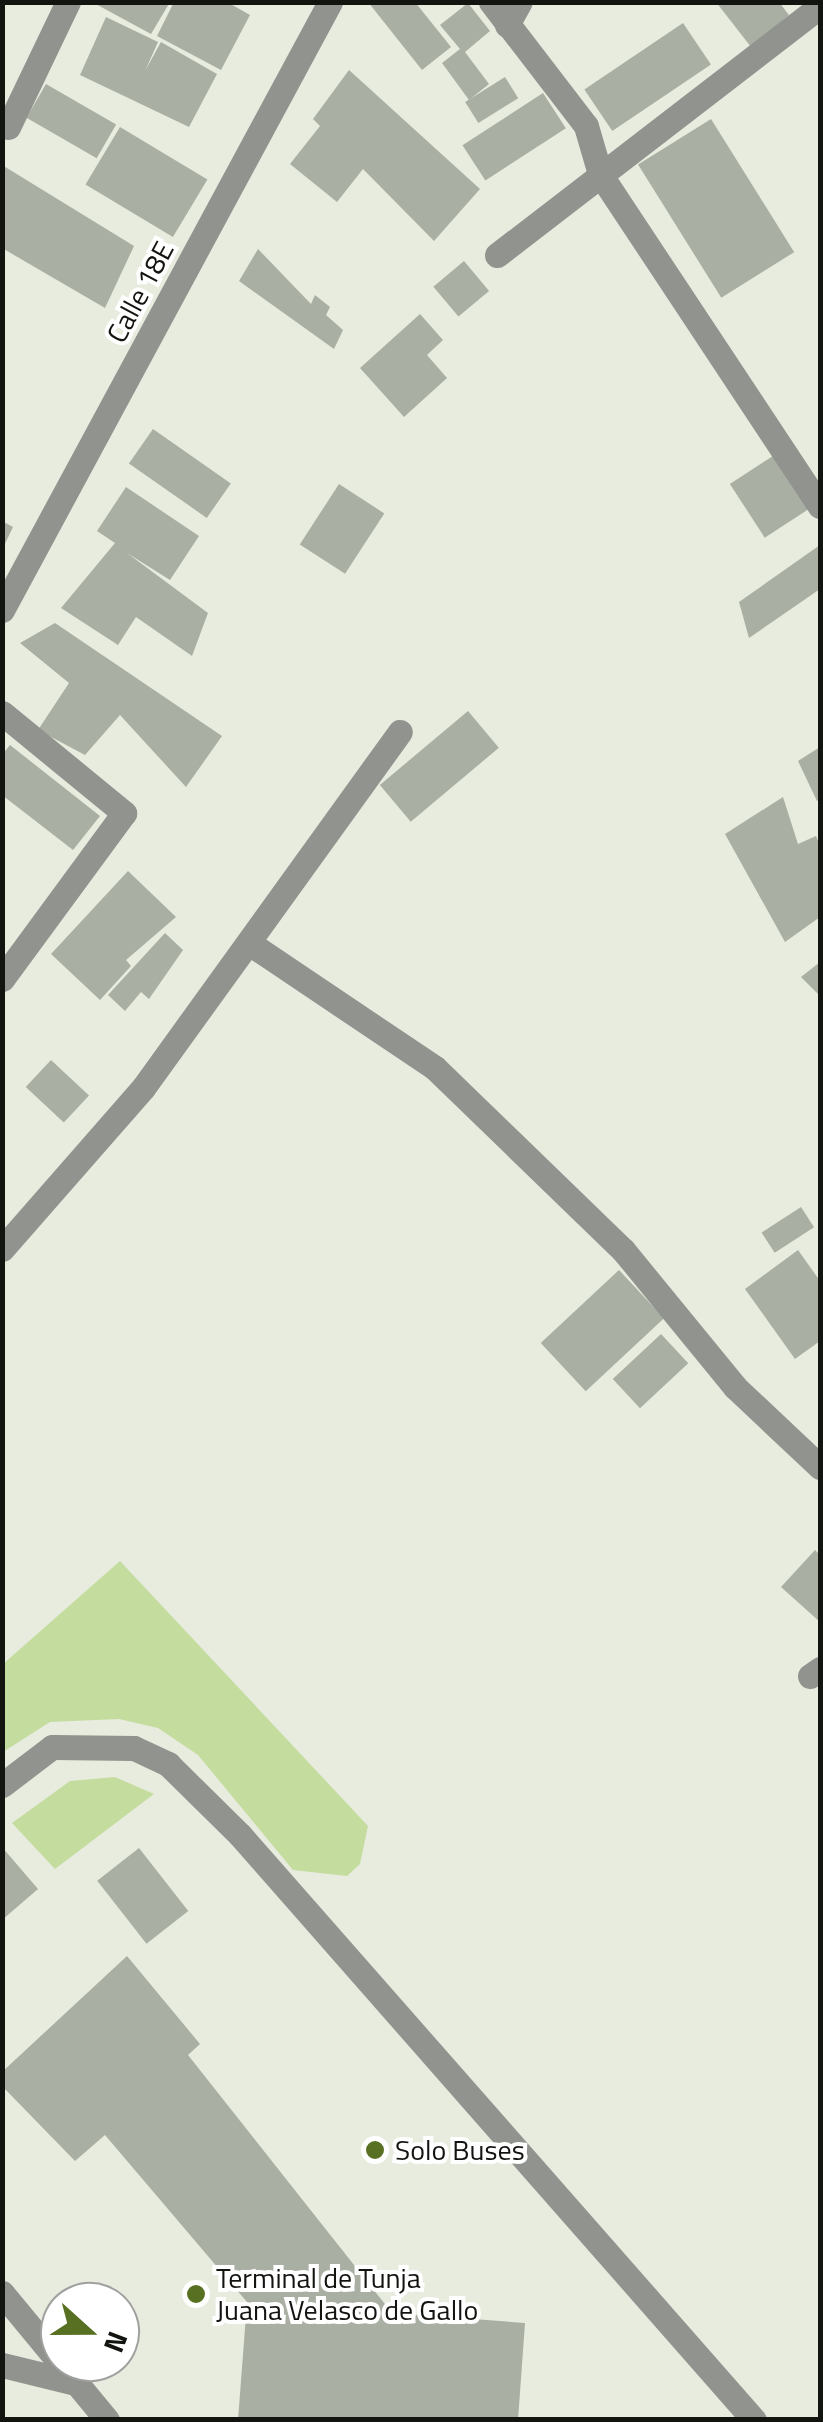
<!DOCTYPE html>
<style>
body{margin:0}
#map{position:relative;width:823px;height:2422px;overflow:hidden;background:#e7ecdf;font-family:"Titillium Web",sans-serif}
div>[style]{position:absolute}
.green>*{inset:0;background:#c5dc9f}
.building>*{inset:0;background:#a9afa2;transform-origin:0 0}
.minor>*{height:25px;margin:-12.5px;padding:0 12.5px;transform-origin:12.5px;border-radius:12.5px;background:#91938e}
.dots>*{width:28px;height:28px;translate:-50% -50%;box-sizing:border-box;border:5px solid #fff;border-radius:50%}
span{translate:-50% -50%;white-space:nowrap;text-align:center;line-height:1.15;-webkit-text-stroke:8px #fff;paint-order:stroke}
.street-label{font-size:28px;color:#121410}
.poi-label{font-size:28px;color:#121410}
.left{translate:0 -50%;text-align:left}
.frame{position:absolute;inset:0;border:5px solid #121410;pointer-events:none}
.north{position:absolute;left:40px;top:2282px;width:100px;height:100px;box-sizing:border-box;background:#fff;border:2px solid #a0a19f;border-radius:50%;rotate:111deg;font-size:28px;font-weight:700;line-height:40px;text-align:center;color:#121410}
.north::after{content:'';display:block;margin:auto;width:35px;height:45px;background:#587022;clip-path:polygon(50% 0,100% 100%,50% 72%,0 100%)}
</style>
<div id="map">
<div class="green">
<i style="clip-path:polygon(120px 1561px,368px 1826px,360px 1864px,347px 1876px,293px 1870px,198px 1755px,158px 1728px,119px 1719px,50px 1722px,3px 1752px,3px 1664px)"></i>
<i style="clip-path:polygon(115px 1777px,154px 1794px,55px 1869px,12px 1823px,70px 1781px)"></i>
</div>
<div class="building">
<i style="clip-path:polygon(92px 2px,170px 2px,151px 34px)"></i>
<i style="clip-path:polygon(174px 2px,227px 2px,250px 15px,221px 70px,157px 36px)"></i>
<i style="clip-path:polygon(368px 2px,415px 2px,451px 47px,422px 70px)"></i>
<i style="clip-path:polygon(716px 2px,779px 2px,789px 15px,751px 47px)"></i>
<i style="clip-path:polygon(468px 3px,490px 31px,465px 52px,489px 84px,469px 100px,442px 63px,460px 49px,440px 25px)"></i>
<i style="clip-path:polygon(106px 17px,158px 42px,145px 71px,161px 42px,217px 74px,189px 127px,80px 75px)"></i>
<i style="left:683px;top:23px;width:50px;height:119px;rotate:56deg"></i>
<i style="clip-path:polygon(349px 70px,480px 189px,434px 241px,363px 169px,337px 202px,290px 164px,320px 126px,313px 119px)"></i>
<i style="left:505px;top:77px;width:25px;height:47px;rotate:58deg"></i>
<i style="left:46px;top:84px;width:81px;height:39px;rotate:30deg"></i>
<i style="left:543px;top:93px;width:42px;height:96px;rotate:57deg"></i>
<i style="left:711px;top:119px;width:157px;height:86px;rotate:58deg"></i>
<i style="left:120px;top:127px;width:102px;height:67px;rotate:31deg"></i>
<i style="clip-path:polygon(2px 165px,134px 246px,105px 308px,2px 248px)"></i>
<i style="clip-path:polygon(258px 249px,311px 304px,315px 295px,330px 307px,326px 315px,343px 330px,334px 349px,239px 281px)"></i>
<i style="left:464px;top:261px;width:39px;height:40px;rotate:50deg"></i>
<i style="clip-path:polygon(420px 314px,443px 340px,427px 355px,447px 378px,404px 417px,360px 368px)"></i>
<i style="left:153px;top:429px;width:95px;height:42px;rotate:35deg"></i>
<i style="left:776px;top:454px;width:64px;height:55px;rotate:57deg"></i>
<i style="left:339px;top:484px;width:54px;height:72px;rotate:33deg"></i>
<i style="clip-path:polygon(126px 487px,199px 536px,170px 580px,127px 553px,208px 613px,192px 656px,136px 617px,118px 645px,61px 608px,115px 543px,97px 531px)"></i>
<i style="clip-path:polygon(2px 521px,13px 527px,2px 550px)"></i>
<i style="clip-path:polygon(820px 545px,820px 589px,749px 638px,739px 602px)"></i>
<i style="clip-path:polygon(55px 623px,222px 736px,186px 787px,120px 715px,85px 755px,38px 730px,69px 683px,20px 643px)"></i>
<i style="left:468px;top:711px;width:48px;height:115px;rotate:50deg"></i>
<i style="clip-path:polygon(10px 745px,100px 816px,73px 850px,2px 795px,2px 755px)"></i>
<i style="clip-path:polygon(820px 747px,820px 799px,817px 801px,798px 761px)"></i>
<i style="clip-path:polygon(783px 797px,798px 844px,816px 836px,820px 846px,820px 917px,785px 942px,725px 834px)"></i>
<i style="clip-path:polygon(128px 871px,176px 917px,126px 960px,131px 966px,100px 1000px,51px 954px)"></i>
<i style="clip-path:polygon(165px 933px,183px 950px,149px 999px,141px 992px,125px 1011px,108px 995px)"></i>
<i style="clip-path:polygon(820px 962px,820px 996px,801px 977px)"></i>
<i style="left:51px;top:1060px;width:52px;height:37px;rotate:43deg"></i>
<i style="left:801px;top:1207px;width:24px;height:47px;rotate:57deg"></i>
<i style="clip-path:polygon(798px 1250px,820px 1281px,820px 1341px,795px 1359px,745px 1289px)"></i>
<i style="left:619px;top:1270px;width:66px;height:107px;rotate:47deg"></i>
<i style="left:661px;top:1334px;width:40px;height:66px;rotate:47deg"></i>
<i style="clip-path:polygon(815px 1550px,820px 1555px,820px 1622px,781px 1587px)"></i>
<i style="clip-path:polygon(2px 1847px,38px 1889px,2px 1920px)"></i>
<i style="left:139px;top:1848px;width:80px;height:53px;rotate:52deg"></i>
<i style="clip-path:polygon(127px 1956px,200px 2044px,188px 2055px,392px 2313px,525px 2323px,518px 2420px,238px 2420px,247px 2302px,105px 2135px,75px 2161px,2px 2086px,2px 2072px)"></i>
</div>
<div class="minor">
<i style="left:491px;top:2px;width:156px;rotate:52.5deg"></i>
<i style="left:586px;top:126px;width:50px;rotate:73.7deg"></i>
<i style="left:600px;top:174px;width:398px;rotate:56.5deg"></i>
<i style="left:507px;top:25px;width:26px;rotate:-61deg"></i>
<i style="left:8px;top:127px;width:139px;rotate:-64.4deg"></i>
<i style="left:497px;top:255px;width:408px;rotate:-37.6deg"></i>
<i style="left:2px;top:610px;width:691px;rotate:-61.65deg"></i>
<i style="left:2px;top:713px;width:158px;rotate:39.3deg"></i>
<i style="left:124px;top:813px;width:206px;rotate:126.3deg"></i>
<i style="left:252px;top:945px;width:220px;rotate:33.9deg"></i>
<i style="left:435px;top:1068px;width:262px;rotate:44.1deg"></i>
<i style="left:623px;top:1250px;width:177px;rotate:50.7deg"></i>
<i style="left:735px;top:1387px;width:117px;rotate:43.3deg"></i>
<i style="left:2px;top:1249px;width:214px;rotate:-48.8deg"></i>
<i style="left:143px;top:1088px;width:439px;rotate:-54.2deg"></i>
<i style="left:810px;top:1676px;width:12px;rotate:-35deg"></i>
<i style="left:2px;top:1785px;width:63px;rotate:-37.2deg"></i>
<i style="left:52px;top:1747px;width:82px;rotate:0.7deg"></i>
<i style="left:134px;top:1748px;width:38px;rotate:25deg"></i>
<i style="left:168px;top:1764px;width:101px;rotate:44.6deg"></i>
<i style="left:240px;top:1835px;width:779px;rotate:48.7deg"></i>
<i style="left:2px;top:2293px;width:165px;rotate:50.4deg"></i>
<i style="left:2px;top:2365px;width:76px;rotate:13.7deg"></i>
</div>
<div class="dots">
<i style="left:375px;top:2150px;background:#587022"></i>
<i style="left:196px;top:2294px;background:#587022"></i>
</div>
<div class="street-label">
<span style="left:140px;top:292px;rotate:-62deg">Calle 18E</span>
</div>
<div class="poi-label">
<span class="left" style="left:395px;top:2150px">Solo Buses</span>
<span class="left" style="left:216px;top:2294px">Terminal de Tunja<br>Juana Velasco de Gallo</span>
</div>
<div class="frame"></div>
<div class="north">N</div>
</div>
